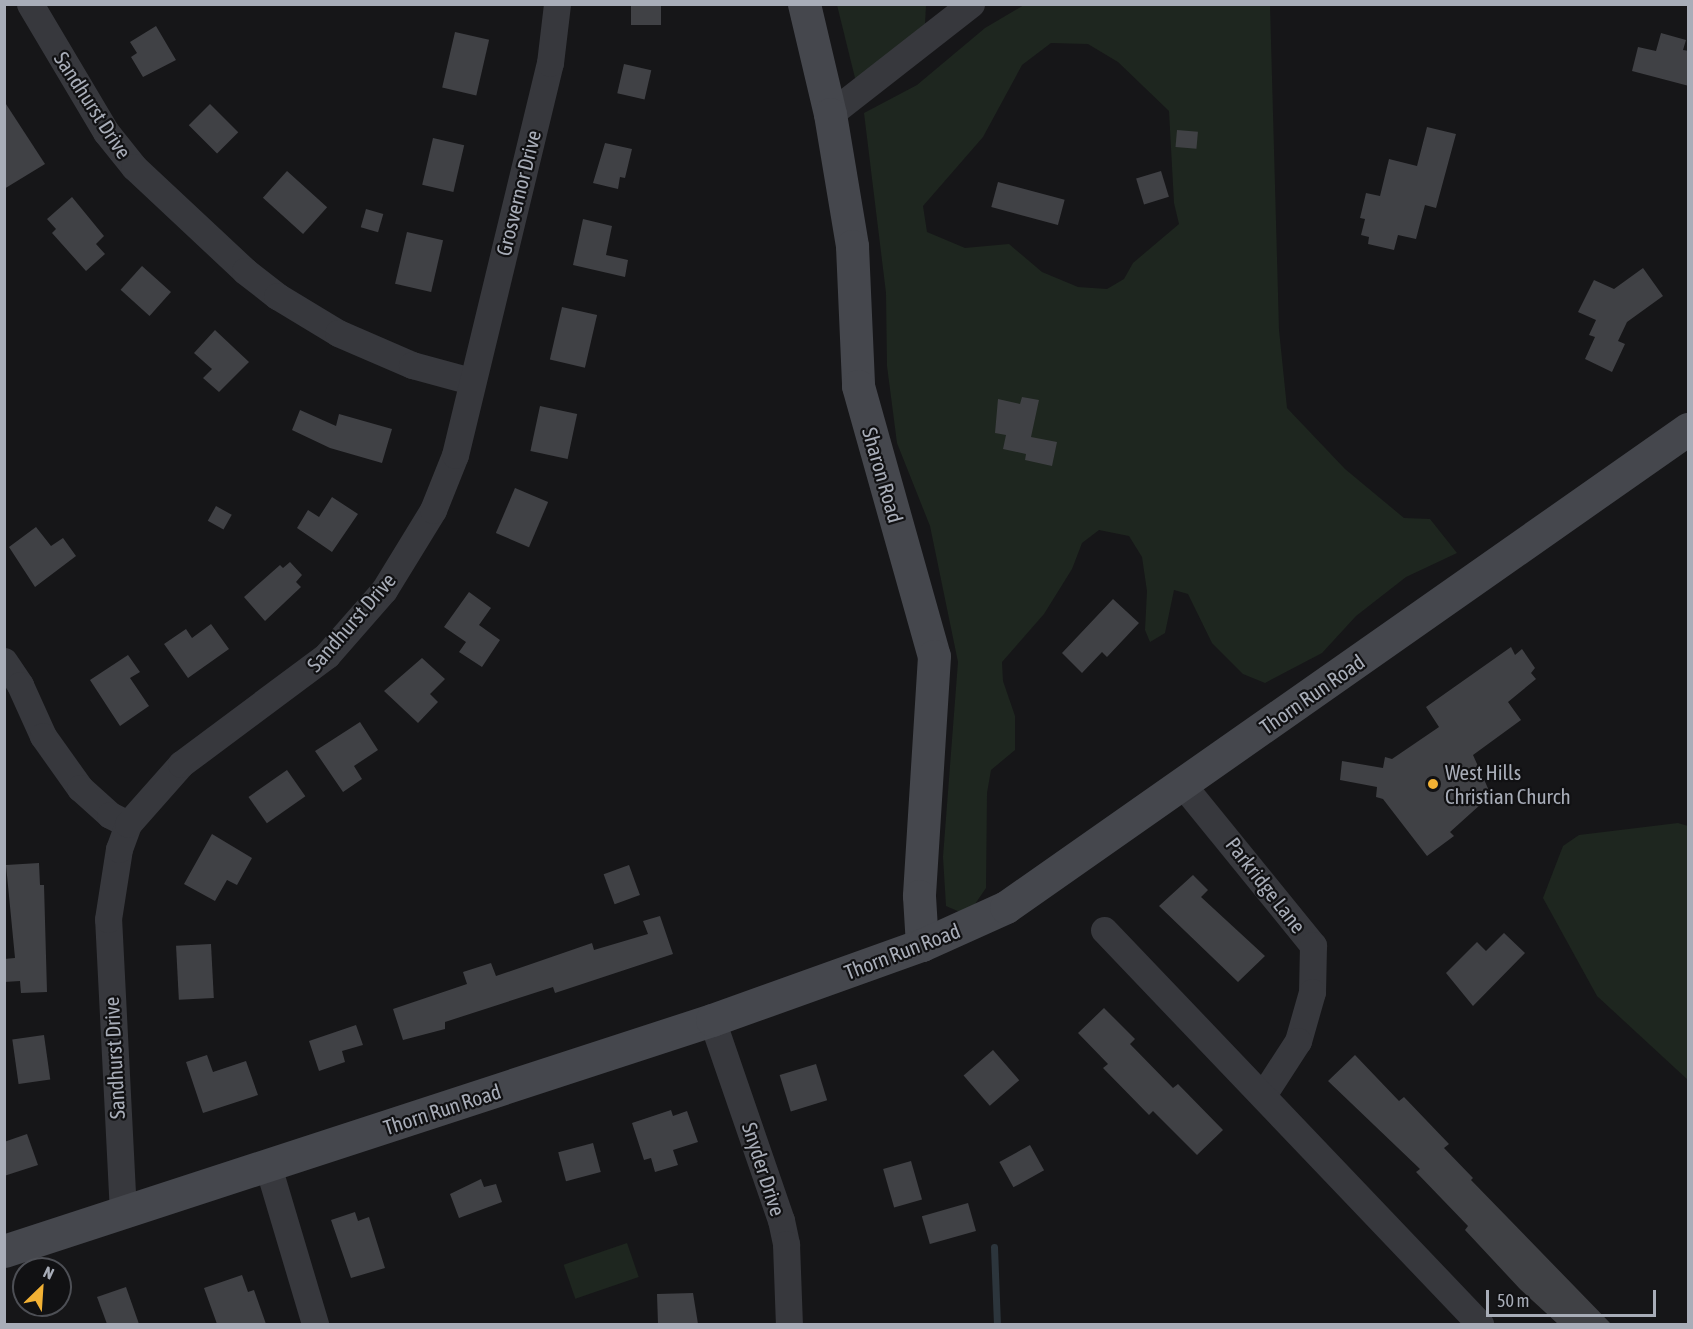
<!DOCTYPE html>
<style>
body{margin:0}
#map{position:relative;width:1693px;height:1329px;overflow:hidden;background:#161618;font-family:"Asap Condensed",sans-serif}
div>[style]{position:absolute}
.green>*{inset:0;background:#1e261f;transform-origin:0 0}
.stream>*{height:7px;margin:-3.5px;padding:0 3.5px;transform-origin:3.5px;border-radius:3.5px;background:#2c353c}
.building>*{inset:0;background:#404145;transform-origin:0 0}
.street>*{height:27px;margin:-13.5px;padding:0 13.5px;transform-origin:13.5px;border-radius:13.5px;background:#37383d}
.secondary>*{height:33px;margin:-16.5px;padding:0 16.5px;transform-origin:16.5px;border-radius:16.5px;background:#45474d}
.dots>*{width:16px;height:16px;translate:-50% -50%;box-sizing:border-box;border:3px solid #111113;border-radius:50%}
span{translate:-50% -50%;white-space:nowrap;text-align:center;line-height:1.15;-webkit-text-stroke:4.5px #111113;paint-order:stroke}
.street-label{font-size:21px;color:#a8adb8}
.poi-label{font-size:21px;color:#a8adb8}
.left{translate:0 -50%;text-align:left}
.frame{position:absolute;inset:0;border:6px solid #a8adb8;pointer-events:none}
.north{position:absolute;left:12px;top:1257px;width:60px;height:60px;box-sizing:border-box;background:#111113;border:2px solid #4d4f55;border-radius:50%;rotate:25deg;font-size:16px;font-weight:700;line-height:24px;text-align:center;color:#a8adb8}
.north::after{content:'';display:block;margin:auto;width:21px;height:27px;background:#f2b134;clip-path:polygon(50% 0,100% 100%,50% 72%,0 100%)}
.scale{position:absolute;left:1486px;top:1290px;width:170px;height:27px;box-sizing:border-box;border:3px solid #a8adb8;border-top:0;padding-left:8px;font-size:18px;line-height:21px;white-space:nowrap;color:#a8adb8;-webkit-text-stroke:4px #111113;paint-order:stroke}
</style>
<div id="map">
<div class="green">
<i style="clip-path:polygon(837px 5px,926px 5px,925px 24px,857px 86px)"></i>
<i style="clip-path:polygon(evenodd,1024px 5px,1270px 5px,1279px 330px,1287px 408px,1345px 469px,1404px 518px,1430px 519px,1457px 553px,1406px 577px,1356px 616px,1322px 653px,1265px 683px,1243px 674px,1212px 643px,1188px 594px,1174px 590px,1165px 633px,1150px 642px,1145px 630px,1147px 591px,1142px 557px,1129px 536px,1099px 530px,1082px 543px,1072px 569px,1044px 614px,1002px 662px,1003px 681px,1015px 716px,1015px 750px,991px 770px,987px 793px,986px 888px,975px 904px,960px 912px,946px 906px,943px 857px,958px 662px,930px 526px,897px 443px,887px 366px,886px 293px,864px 113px,917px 85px,985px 28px,1024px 5px,1051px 43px,1088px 44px,1118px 62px,1169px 111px,1174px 203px,1179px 224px,1133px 263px,1124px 279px,1107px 289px,1078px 287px,1042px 272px,1009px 244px,965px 248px,927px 232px,923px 206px,983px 137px,1022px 65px,1051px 43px)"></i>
<i style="clip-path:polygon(1678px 823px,1688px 826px,1688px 1080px,1597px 996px,1543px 898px,1563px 846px,1579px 835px)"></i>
<i style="left:627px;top:1243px;width:36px;height:67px;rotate:71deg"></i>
</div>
<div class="stream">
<i style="left:994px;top:1247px;width:77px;rotate:87.8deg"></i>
</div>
<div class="building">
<i style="left:631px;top:4px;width:30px;height:21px"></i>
<i style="clip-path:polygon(156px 26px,176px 60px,143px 77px,131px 57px,137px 53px,130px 42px)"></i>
<i style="left:455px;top:32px;width:35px;height:57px;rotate:13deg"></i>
<i style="clip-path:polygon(1661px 33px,1686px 40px,1683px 50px,1689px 51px,1689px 86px,1632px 71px,1638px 47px,1656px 51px)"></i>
<i style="left:624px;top:64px;width:28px;height:30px;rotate:13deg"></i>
<i style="clip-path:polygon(4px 101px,45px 164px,4px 189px)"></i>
<i style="left:210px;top:104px;width:40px;height:30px;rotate:45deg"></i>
<i style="clip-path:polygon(1427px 127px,1456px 134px,1436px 208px,1425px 205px,1416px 239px,1398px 235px,1394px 250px,1368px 244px,1369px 237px,1361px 235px,1365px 219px,1360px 218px,1366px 193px,1380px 196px,1389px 159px,1417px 166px)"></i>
<i style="left:1177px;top:130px;width:21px;height:17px;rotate:5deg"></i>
<i style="left:433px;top:138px;width:32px;height:48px;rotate:13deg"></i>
<i style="clip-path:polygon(605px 143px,632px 149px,625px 178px,620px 177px,618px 189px,593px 183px)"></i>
<i style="left:287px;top:171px;width:54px;height:36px;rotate:42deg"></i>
<i style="left:1161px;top:171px;width:27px;height:26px;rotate:73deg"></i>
<i style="left:998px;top:182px;width:69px;height:26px;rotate:15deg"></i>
<i style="clip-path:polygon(72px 197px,104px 236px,96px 244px,105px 254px,86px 271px,52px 233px,56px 229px,47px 219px)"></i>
<i style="left:366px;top:209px;width:18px;height:19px;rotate:16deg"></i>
<i style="clip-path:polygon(583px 219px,612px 226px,606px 255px,628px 260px,625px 277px,573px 265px)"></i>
<i style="left:407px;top:232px;width:37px;height:53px;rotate:13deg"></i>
<i style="left:142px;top:266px;width:39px;height:32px;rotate:42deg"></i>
<i style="clip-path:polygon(1643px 268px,1663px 296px,1627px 322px,1618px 341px,1625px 344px,1612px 372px,1585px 359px,1595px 337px,1589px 335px,1596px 320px,1578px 312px,1594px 280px,1614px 289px)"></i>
<i style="left:562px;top:307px;width:36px;height:54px;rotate:13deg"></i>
<i style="clip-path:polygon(215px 330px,249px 362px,219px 392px,203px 378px,212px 369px,194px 353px)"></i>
<i style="clip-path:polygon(1022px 397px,1039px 400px,1031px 437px,1057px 442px,1052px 466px,1025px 460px,1026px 454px,1003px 449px,1006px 435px,995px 433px,998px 399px,1020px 404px)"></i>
<i style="left:540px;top:406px;width:38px;height:46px;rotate:12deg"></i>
<i style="clip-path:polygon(300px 410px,336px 426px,339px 414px,392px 429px,382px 463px,330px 448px,292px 430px)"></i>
<i style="left:515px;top:488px;width:36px;height:49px;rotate:23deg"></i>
<i style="clip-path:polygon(332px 497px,358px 514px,332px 552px,297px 528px,308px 510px,319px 517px)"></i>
<i style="left:216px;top:506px;width:18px;height:17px;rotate:29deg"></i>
<i style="clip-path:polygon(36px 527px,51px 546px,63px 538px,76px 556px,35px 587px,9px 547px)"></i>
<i style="clip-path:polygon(290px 562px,302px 575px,296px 582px,301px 587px,265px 621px,244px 597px,280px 565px,283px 568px)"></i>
<i style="clip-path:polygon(469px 592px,491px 608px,479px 625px,500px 640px,482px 667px,459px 652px,466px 642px,444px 627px)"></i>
<i style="clip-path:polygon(1113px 599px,1139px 623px,1107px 657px,1102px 652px,1082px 673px,1062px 653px)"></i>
<i style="clip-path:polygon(211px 624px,229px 649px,188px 678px,164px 644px,186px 629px,192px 638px)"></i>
<i style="clip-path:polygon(1511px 647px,1515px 655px,1522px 649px,1535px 668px,1531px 673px,1536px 679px,1508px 702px,1521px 720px,1473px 755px,1491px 795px,1450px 832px,1454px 836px,1427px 856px,1383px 799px,1376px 797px,1377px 787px,1340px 780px,1342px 761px,1383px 768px,1385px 757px,1392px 759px,1439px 727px,1426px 707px)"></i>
<i style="clip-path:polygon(128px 655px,140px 672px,130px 678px,149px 706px,120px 726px,90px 680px)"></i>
<i style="clip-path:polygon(422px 658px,445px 679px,430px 694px,438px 702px,418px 723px,384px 691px)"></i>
<i style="clip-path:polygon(360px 722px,378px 750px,354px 766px,362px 779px,343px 792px,315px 751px)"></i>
<i style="left:287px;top:770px;width:32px;height:47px;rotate:55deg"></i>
<i style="clip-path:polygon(212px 834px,252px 858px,237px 885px,227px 880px,215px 901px,184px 884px)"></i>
<i style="clip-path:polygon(39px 863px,40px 885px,44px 885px,47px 992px,21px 993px,20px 981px,4px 982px,4px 959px,15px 958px,6px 865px)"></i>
<i style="left:629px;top:865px;width:32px;height:27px;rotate:70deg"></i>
<i style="clip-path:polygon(1193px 875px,1208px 890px,1201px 897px,1265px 956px,1238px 982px,1159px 906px)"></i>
<i style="clip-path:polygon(660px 916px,673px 954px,555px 993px,553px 987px,445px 1022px,445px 1029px,403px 1040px,393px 1009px,467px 984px,463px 972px,491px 963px,496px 976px,592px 943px,594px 950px,648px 934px,643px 921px)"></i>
<i style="clip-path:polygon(1504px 933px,1525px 953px,1473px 1006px,1446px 973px,1477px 942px,1486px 951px)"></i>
<i style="left:211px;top:944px;width:54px;height:35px;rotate:87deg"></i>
<i style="clip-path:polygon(1104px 1008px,1135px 1039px,1130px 1044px,1173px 1088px,1178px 1084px,1223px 1130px,1197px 1155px,1153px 1111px,1149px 1115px,1103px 1068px,1108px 1064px,1078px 1033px)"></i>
<i style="clip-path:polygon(356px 1025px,363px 1045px,342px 1051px,345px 1062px,319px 1071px,309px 1041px)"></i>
<i style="left:44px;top:1035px;width:45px;height:32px;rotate:82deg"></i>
<i style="left:993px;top:1050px;width:40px;height:39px;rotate:49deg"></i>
<i style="clip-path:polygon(207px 1055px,213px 1072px,246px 1061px,258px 1095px,203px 1113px,186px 1062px)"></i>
<i style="clip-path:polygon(1355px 1055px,1399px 1101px,1404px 1097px,1449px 1144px,1444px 1148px,1473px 1178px,1471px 1180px,1611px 1324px,1558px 1324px,1520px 1289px,1465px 1230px,1468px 1226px,1416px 1172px,1420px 1169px,1328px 1081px)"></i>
<i style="left:816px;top:1064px;width:38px;height:38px;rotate:73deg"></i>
<i style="clip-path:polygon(671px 1110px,673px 1116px,687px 1111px,698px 1142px,673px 1150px,678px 1165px,655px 1172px,651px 1158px,644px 1160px,632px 1123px)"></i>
<i style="clip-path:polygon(27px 1134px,38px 1165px,4px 1176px,4px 1142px)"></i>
<i style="left:593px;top:1143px;width:30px;height:36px;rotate:75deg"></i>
<i style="left:1030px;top:1145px;width:29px;height:35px;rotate:61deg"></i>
<i style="left:911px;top:1161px;width:40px;height:29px;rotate:74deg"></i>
<i style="clip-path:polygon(481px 1179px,484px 1187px,496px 1184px,502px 1202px,459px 1218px,450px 1194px)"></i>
<i style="left:968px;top:1203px;width:29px;height:48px;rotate:74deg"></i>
<i style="clip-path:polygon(355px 1212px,358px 1221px,369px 1217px,385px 1268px,351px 1278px,331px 1220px)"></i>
<i style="clip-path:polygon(242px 1275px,248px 1292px,254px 1290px,266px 1324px,217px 1324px,204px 1288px)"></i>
<i style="clip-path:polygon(126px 1287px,139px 1324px,107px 1324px,97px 1297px)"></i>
<i style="clip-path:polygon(693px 1293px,698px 1324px,658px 1324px,657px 1294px)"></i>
</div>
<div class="street">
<i style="left:30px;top:4px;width:149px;rotate:59.3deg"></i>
<i style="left:106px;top:132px;width:45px;rotate:51.3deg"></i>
<i style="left:134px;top:167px;width:152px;rotate:43.1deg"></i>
<i style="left:245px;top:271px;width:41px;rotate:38deg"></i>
<i style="left:277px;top:296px;width:71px;rotate:31.2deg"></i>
<i style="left:338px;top:333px;width:81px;rotate:23.4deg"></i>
<i style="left:412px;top:365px;width:61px;rotate:15.2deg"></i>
<i style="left:830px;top:114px;width:179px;rotate:-38deg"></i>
<i style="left:4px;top:661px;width:29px;rotate:56deg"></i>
<i style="left:20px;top:685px;width:56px;rotate:65.7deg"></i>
<i style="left:43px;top:736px;width:64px;rotate:54.6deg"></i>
<i style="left:80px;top:788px;width:40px;rotate:42deg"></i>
<i style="left:110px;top:815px;width:20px;rotate:27deg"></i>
<i style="left:1182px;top:784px;width:208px;rotate:50.9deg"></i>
<i style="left:1313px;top:945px;width:47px;rotate:91.2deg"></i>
<i style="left:1312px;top:992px;width:51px;rotate:105.9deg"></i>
<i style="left:1298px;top:1041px;width:64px;rotate:122.9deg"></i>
<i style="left:1104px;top:930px;width:545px;rotate:46.34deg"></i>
<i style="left:712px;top:1020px;width:212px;rotate:71deg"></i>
<i style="left:781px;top:1220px;width:25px;rotate:78deg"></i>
<i style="left:786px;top:1244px;width:80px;rotate:87.9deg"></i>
<i style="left:268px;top:1166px;width:165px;rotate:73.4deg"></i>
<i style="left:123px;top:1213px;width:294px;rotate:-92.9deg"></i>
<i style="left:108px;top:919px;width:71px;rotate:-81.1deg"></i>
<i style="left:119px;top:849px;width:27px;rotate:-70deg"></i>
<i style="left:128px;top:824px;width:80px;rotate:-48.5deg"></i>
<i style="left:181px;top:764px;width:182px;rotate:-36.7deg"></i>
<i style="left:327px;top:655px;width:86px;rotate:-48.8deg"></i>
<i style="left:384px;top:590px;width:94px;rotate:-58.5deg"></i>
<i style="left:433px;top:510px;width:59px;rotate:-68.2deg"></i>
<i style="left:455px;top:455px;width:403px;rotate:-76.4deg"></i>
<i style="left:550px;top:63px;width:59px;rotate:-83.2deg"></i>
</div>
<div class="secondary">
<i style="left:804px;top:4px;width:113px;rotate:76.7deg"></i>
<i style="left:830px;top:114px;width:134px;rotate:80.5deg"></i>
<i style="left:852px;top:246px;width:140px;rotate:87.5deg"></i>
<i style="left:858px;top:386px;width:280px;rotate:74.3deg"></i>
<i style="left:934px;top:656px;width:240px;rotate:93.6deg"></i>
<i style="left:919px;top:896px;width:49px;rotate:86.5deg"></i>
<i style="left:4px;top:1251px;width:745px;rotate:-18.07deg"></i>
<i style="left:712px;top:1020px;width:223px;rotate:-19.7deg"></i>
<i style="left:922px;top:945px;width:92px;rotate:-24.3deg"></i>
<i style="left:1006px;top:907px;width:833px;rotate:-35.03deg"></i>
</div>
<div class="dots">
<i style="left:1433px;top:784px;background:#f2b134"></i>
</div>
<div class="street-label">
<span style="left:93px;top:105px;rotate:57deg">Sandhurst Drive</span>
<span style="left:518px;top:193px;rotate:-76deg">Grosvernor Drive</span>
<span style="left:883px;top:475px;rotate:74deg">Sharon Road</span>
<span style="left:351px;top:622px;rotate:-49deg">Sandhurst Drive</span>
<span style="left:1312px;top:694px;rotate:-35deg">Thorn Run Road</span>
<span style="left:1266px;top:885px;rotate:52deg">Parkridge Lane</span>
<span style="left:902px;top:951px;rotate:-21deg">Thorn Run Road</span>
<span style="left:114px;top:1058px;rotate:-93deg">Sandhurst Drive</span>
<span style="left:442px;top:1109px;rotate:-18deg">Thorn Run Road</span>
<span style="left:764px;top:1169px;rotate:72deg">Snyder Drive</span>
</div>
<div class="poi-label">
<span class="left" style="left:1445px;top:784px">West Hills<br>Christian Church</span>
</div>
<div class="frame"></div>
<div class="north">N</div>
<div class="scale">50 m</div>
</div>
